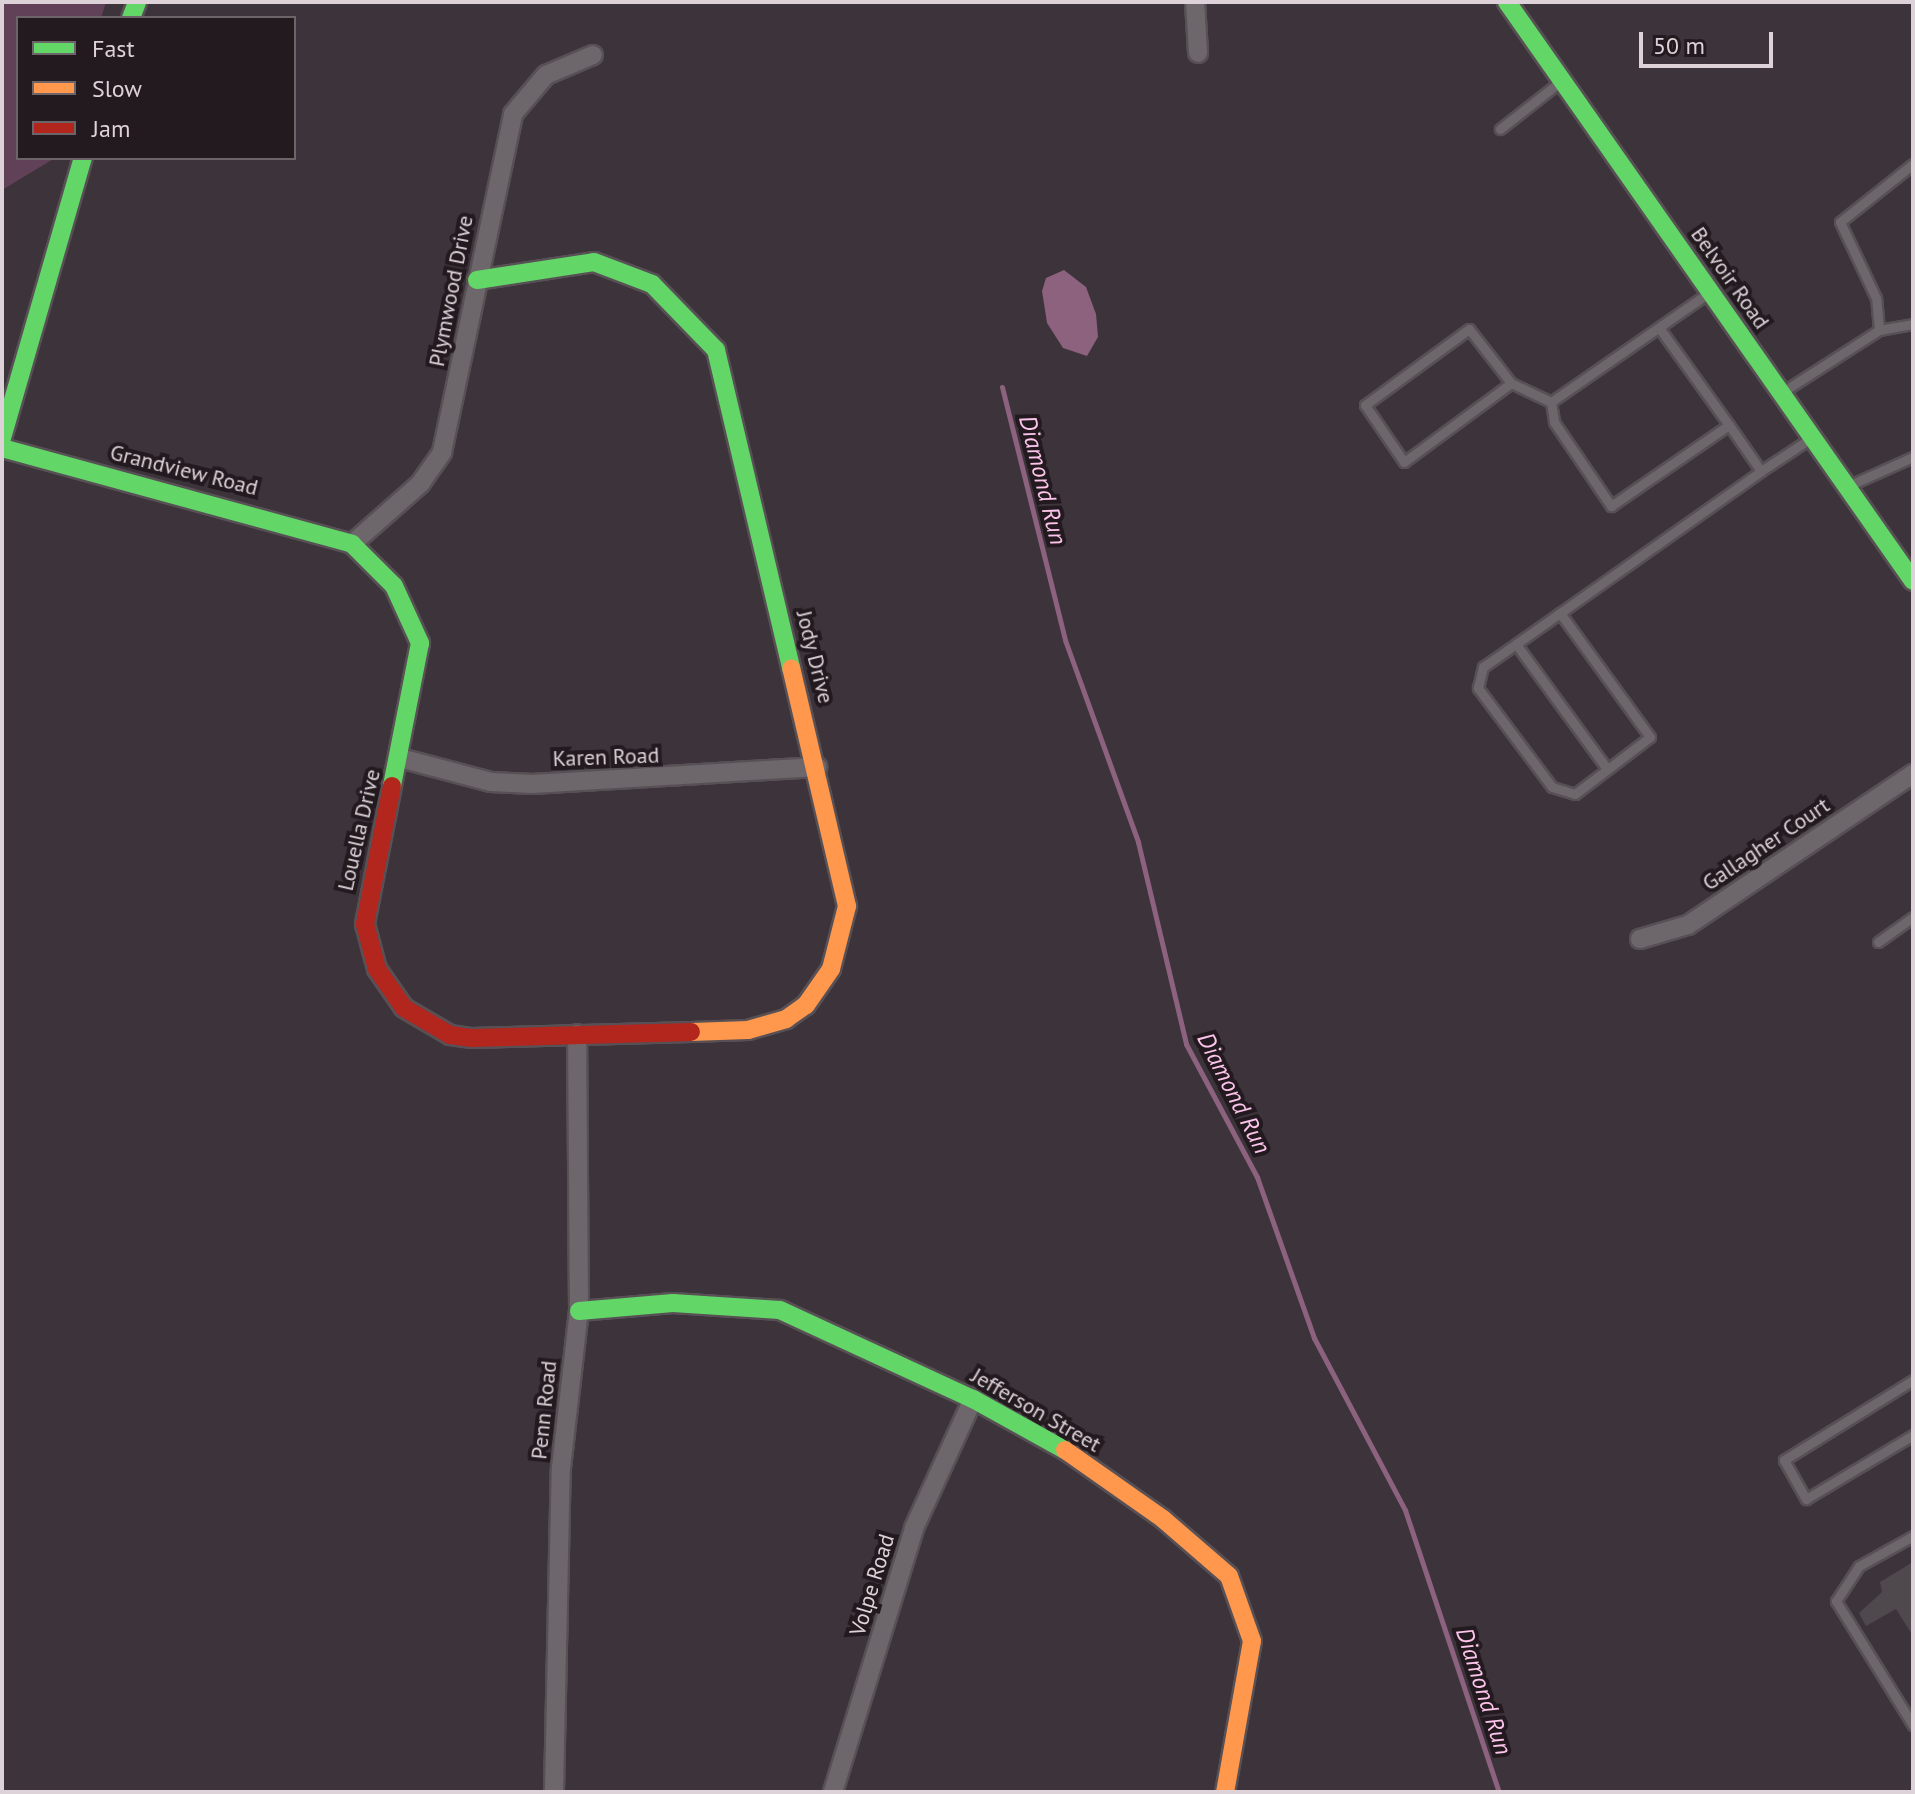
<!DOCTYPE html>
<style>
body{margin:0}
#map{position:relative;width:1915px;height:1794px;overflow:hidden;background:#3c343a;font-family:"PT Sans",sans-serif}
div>[style]{position:absolute}
.green>*{inset:0;background:#604157}
.water>*{inset:0;background:#8c627f}
.stream>*{height:5px;margin:-2.5px;padding:0 2.5px;transform-origin:2.5px;border-radius:2.5px;background:#8c627f}
.building>*{inset:0;background:#4f494d}
.roads{filter:drop-shadow(2px 0 #575055) drop-shadow(-2px 0 #575055) drop-shadow(0 2px #575055) drop-shadow(0 -2px #575055)}
.lane>*{height:9px;margin:-4.5px;padding:0 4.5px;transform-origin:4.5px;border-radius:4.5px;background:#6d676b}
.street>*{height:18px;margin:-9px;padding:0 9px;transform-origin:9px;border-radius:9px;background:#6d676b}
.fast>*{height:18px;margin:-9px;padding:0 9px;transform-origin:9px;border-radius:9px;background:#63d668}
.slow>*{height:18px;margin:-9px;padding:0 9px;transform-origin:9px;border-radius:9px;background:#ff974d}
.jam>*{height:18px;margin:-9px;padding:0 9px;transform-origin:9px;border-radius:9px;background:#b3261e}
span{translate:-50% -50%;white-space:nowrap;text-align:center;line-height:1.15;-webkit-text-stroke:8px #221a1f;paint-order:stroke}
.street-label{font-size:22px;color:#dcd2d8}
.water-label{font-size:24px;color:#fdc5eb;font-style:italic}
.frame{position:absolute;inset:0;border:4px solid #dcd2d8;pointer-events:none}
.legend{position:absolute;left:16px;top:16px;width:280px;height:144px;box-sizing:border-box;background:#221a1f;border:2px solid #6c6469;margin:0;padding:10px 14px;list-style:none;font-size:24px;color:#dcd2d8}
.legend li{display:flex;align-items:center;gap:16px;height:40px}
.legend b{width:40px;border:2px solid #6c6469}
.scale{position:absolute;left:1639px;top:32px;width:134px;height:36px;box-sizing:border-box;border:4px solid #dcd2d8;border-top:0;padding-left:10px;font-size:24px;line-height:28px;white-space:nowrap;color:#dcd2d8;-webkit-text-stroke:6px #221a1f;paint-order:stroke}
</style>
<div id="map">
<div class="green">
<i style="clip-path:polygon(2px 2px,106px 2px,101px 18px,18px 18px,18px 158px,55px 158px,2px 190px)"></i>
</div>
<div class="water">
<i style="clip-path:polygon(1064px 270px,1086px 287px,1096px 314px,1098px 337px,1087px 356px,1063px 348px,1047px 323px,1042px 291px,1046px 278px)"></i>
</div>
<div class="stream">
<i style="left:1002px;top:387px;width:261px;rotate:76deg"></i>
<i style="left:1065px;top:640px;width:215px;rotate:70.1deg"></i>
<i style="left:1138px;top:842px;width:208px;rotate:76.6deg"></i>
<i style="left:1186px;top:1044px;width:151px;rotate:61.9deg"></i>
<i style="left:1257px;top:1177px;width:171px;rotate:70.5deg"></i>
<i style="left:1314px;top:1338px;width:195px;rotate:62.1deg"></i>
<i style="left:1405px;top:1510px;width:297px;rotate:71.6deg"></i>
</div>
<div class="building">
<i style="clip-path:polygon(1913px 1562px,1913px 1636px,1896px 1609px,1866px 1626px,1859px 1613px,1882px 1592px,1880px 1582px)"></i>
</div>
<div class="roads">
<div class="lane">
<i style="left:1500px;top:129px;width:76px;rotate:-38.1deg"></i>
<i style="left:1707px;top:294px;width:190px;rotate:145.3deg"></i>
<i style="left:1551px;top:402px;width:20px;rotate:81deg"></i>
<i style="left:1554px;top:422px;width:102px;rotate:55.8deg"></i>
<i style="left:1611px;top:506px;width:143px;rotate:-34.5deg"></i>
<i style="left:1729px;top:425px;width:56px;rotate:55.2deg"></i>
<i style="left:1660px;top:329px;width:118px;rotate:54.3deg"></i>
<i style="left:1879px;top:330px;width:32px;rotate:-95deg"></i>
<i style="left:1876px;top:298px;width:84px;rotate:-115.3deg"></i>
<i style="left:1840px;top:222px;width:93px;rotate:-38.5deg"></i>
<i style="left:1511px;top:383px;width:68px;rotate:-127.9deg"></i>
<i style="left:1469px;top:329px;width:129px;rotate:143.8deg"></i>
<i style="left:1365px;top:405px;width:69px;rotate:55.6deg"></i>
<i style="left:1404px;top:462px;width:133px;rotate:-36.4deg"></i>
<i style="left:1511px;top:383px;width:44px;rotate:25.4deg"></i>
<i style="left:1784px;top:391px;width:113px;rotate:-32.7deg"></i>
<i style="left:1879px;top:330px;width:35px;rotate:-10deg"></i>
<i style="left:1850px;top:485px;width:69px;rotate:-24deg"></i>
<i style="left:1560px;top:613px;width:153px;rotate:54deg"></i>
<i style="left:1650px;top:737px;width:94px;rotate:142.8deg"></i>
<i style="left:1575px;top:794px;width:24px;rotate:-163deg"></i>
<i style="left:1552px;top:787px;width:124px;rotate:-126.8deg"></i>
<i style="left:1478px;top:688px;width:22px;rotate:-77deg"></i>
<i style="left:1483px;top:667px;width:40px;rotate:-34.9deg"></i>
<i style="left:1516px;top:644px;width:54px;rotate:-35.2deg"></i>
<i style="left:1560px;top:613px;width:246px;rotate:-35.2deg"></i>
<i style="left:1761px;top:471px;width:60px;rotate:-33.4deg"></i>
<i style="left:1516px;top:644px;width:155px;rotate:53.9deg"></i>
<i style="left:1878px;top:942px;width:43px;rotate:-35.5deg"></i>
<i style="left:1913px;top:1380px;width:152px;rotate:148.2deg"></i>
<i style="left:1784px;top:1460px;width:45px;rotate:60.6deg"></i>
<i style="left:1806px;top:1499px;width:125px;rotate:-30.9deg"></i>
<i style="left:1913px;top:1536px;width:62px;rotate:150.9deg"></i>
<i style="left:1859px;top:1566px;width:42px;rotate:123.3deg"></i>
<i style="left:1836px;top:1601px;width:146px;rotate:58.2deg"></i>
</div>
<div class="street">
<i style="left:1195px;top:2px;width:51px;rotate:86.6deg"></i>
<i style="left:352px;top:544px;width:91px;rotate:-41.4deg"></i>
<i style="left:420px;top:484px;width:39px;rotate:-55deg"></i>
<i style="left:442px;top:452px;width:345px;rotate:-78.1deg"></i>
<i style="left:513px;top:114px;width:51px;rotate:-49.8deg"></i>
<i style="left:546px;top:75px;width:51px;rotate:-23.1deg"></i>
<i style="left:400px;top:758px;width:94px;rotate:14.8deg"></i>
<i style="left:491px;top:782px;width:41px;rotate:2.8deg"></i>
<i style="left:532px;top:784px;width:286px;rotate:-3.4deg"></i>
<i style="left:1640px;top:939px;width:50px;rotate:-16.3deg"></i>
<i style="left:1688px;top:925px;width:271px;rotate:-33.9deg"></i>
<i style="left:554px;top:1792px;width:324px;rotate:-88.8deg"></i>
<i style="left:561px;top:1468px;width:158px;rotate:-83.5deg"></i>
<i style="left:579px;top:1311px;width:277px;rotate:-90.4deg"></i>
<i style="left:833px;top:1792px;width:276px;rotate:-72.9deg"></i>
<i style="left:914px;top:1528px;width:142px;rotate:-65.4deg"></i>
</div>
<div class="fast">
<i style="left:1507px;top:2px;width:707px;rotate:54.96deg"></i>
<i style="left:131px;top:18px;width:17px;rotate:-69deg"></i>
<i style="left:477px;top:280px;width:118px;rotate:-8.7deg"></i>
<i style="left:594px;top:262px;width:62px;rotate:20.8deg"></i>
<i style="left:652px;top:284px;width:92px;rotate:45.9deg"></i>
<i style="left:716px;top:350px;width:327px;rotate:76.7deg"></i>
<i style="left:2px;top:438px;width:291px;rotate:-73.9deg"></i>
<i style="left:2px;top:448px;width:363px;rotate:15.3deg"></i>
<i style="left:352px;top:544px;width:59px;rotate:45deg"></i>
<i style="left:394px;top:586px;width:63px;rotate:65.5deg"></i>
<i style="left:420px;top:643px;width:146px;rotate:101.1deg"></i>
<i style="left:579px;top:1311px;width:94px;rotate:-4.9deg"></i>
<i style="left:673px;top:1303px;width:107px;rotate:3.7deg"></i>
<i style="left:780px;top:1310px;width:213px;rotate:24.8deg"></i>
<i style="left:973px;top:1399px;width:105px;rotate:29deg"></i>
</div>
<div class="slow">
<i style="left:691px;top:1032px;width:57px;rotate:-2deg"></i>
<i style="left:748px;top:1030px;width:40px;rotate:-16deg"></i>
<i style="left:786px;top:1019px;width:24px;rotate:-35deg"></i>
<i style="left:806px;top:1005px;width:44px;rotate:-55.2deg"></i>
<i style="left:831px;top:969px;width:65px;rotate:-75.7deg"></i>
<i style="left:847px;top:906px;width:244px;rotate:-103.2deg"></i>
<i style="left:1065px;top:1450px;width:120px;rotate:35.1deg"></i>
<i style="left:1163px;top:1519px;width:87px;rotate:40.8deg"></i>
<i style="left:1229px;top:1576px;width:69px;rotate:70.5deg"></i>
<i style="left:1252px;top:1641px;width:153px;rotate:100.1deg"></i>
</div>
<div class="jam">
<i style="left:392px;top:786px;width:141px;rotate:101.1deg"></i>
<i style="left:365px;top:924px;width:47px;rotate:75.1deg"></i>
<i style="left:377px;top:969px;width:47px;rotate:55.3deg"></i>
<i style="left:404px;top:1008px;width:53px;rotate:30.4deg"></i>
<i style="left:450px;top:1035px;width:22px;rotate:8deg"></i>
<i style="left:472px;top:1038px;width:219px;rotate:-1.6deg"></i>
</div>
</div>
<div class="street-label">
<span style="left:1730px;top:278px;rotate:55deg">Belvoir Road</span>
<span style="left:451px;top:291px;rotate:-79deg">Plymwood Drive</span>
<span style="left:184px;top:470px;rotate:14deg">Grandview Road</span>
<span style="left:815px;top:657px;rotate:76deg">Jody Drive</span>
<span style="left:606px;top:757px;rotate:-2deg">Karen Road</span>
<span style="left:359px;top:830px;rotate:-77deg">Louella Drive</span>
<span style="left:1766px;top:844px;rotate:-34deg">Gallagher Court</span>
<span style="left:544px;top:1410px;rotate:-84deg">Penn Road</span>
<span style="left:1036px;top:1410px;rotate:30deg">Jefferson Street</span>
<span style="left:872px;top:1585px;rotate:-73deg">Volpe Road</span>
</div>
<div class="water-label">
<span style="left:1043px;top:480px;rotate:76deg">Diamond Run</span>
<span style="left:1234px;top:1093px;rotate:63deg">Diamond Run</span>
<span style="left:1484px;top:1691px;rotate:72deg">Diamond Run</span>
</div>
<div class="frame"></div>
<ul class="legend">
<li><b style="height:10px;background:#63d668"></b>Fast</li>
<li><b style="height:10px;background:#ff974d"></b>Slow</li>
<li><b style="height:10px;background:#b3261e"></b>Jam</li>
</ul>
<div class="scale">50 m</div>
</div>
